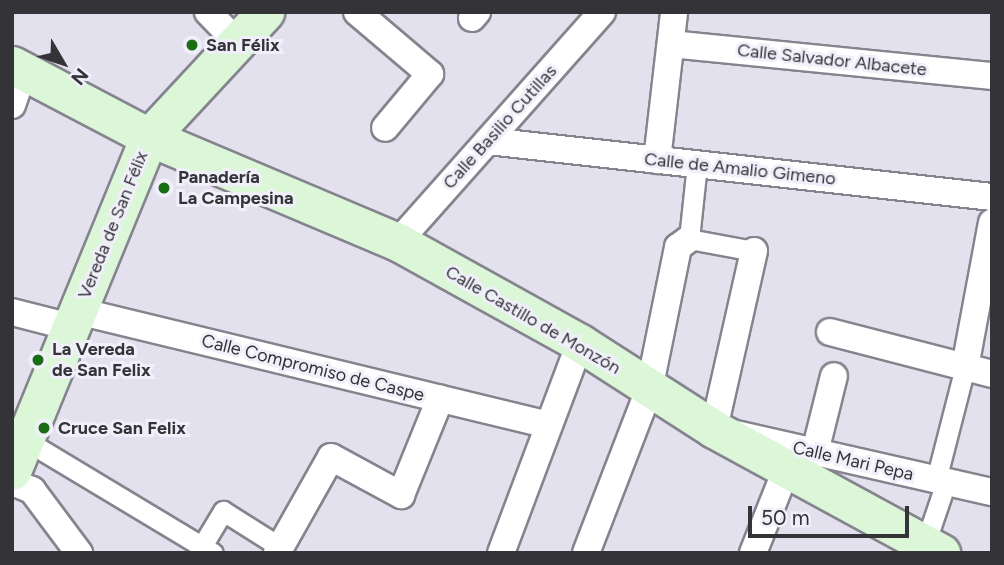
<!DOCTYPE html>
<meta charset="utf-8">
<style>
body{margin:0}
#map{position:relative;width:1004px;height:565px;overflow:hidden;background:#e3e1ed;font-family:Figtree,sans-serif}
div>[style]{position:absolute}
.roads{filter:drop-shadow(2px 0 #85848e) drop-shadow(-2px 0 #85848e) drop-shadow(0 2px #85848e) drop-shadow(0 -2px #85848e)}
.pedestrian>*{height:19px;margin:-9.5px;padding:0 9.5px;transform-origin:9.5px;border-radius:9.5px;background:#fff}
.minor>*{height:26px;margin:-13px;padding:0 13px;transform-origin:13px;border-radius:13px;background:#fff}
.secondary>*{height:37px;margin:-18.5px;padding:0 18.5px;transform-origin:18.5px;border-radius:18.5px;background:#dbf7d8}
.dots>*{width:19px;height:19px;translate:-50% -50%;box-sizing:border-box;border:4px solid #f0effa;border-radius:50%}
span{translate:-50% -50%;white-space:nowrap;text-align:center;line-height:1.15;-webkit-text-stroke:6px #f0effa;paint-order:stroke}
.poi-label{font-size:18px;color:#343338;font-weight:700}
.left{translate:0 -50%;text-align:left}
.street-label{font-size:18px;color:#343338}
.frame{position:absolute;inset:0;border:14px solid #343338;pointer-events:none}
.north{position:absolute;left:28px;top:28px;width:70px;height:70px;-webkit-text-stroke:5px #f0effa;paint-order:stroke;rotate:129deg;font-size:19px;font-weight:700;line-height:28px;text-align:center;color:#343338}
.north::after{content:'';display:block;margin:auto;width:24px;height:32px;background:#343338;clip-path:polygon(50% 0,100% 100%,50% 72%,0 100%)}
.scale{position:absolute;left:748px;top:506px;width:161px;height:32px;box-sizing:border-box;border:4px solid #343338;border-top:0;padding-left:9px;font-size:21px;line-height:24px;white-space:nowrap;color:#343338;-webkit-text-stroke:5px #f0effa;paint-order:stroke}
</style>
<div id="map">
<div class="roads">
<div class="pedestrian">
<i style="left:697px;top:164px;width:75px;rotate:96.1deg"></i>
<i style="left:689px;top:239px;width:66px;rotate:10.5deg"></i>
<i style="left:25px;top:440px;width:219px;rotate:31deg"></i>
<i style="left:936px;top:480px;width:117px;rotate:-75.6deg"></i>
<i style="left:925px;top:544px;width:65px;rotate:-71.3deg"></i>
<i style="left:202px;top:546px;width:41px;rotate:-59deg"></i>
<i style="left:223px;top:511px;width:67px;rotate:32.3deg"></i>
</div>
<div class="minor">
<i style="left:208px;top:12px;width:42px;rotate:46deg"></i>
<i style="left:357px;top:12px;width:96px;rotate:40.3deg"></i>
<i style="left:430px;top:74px;width:70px;rotate:129.8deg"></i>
<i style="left:472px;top:18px;width:8px;rotate:-50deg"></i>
<i style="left:671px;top:44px;width:323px;rotate:5.7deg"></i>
<i style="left:12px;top:105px;width:36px;rotate:-71deg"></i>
<i style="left:488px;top:141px;width:507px;rotate:6.34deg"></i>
<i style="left:657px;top:160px;width:149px;rotate:-83.4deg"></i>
<i style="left:398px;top:242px;width:307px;rotate:-48.4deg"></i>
<i style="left:754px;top:251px;width:182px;rotate:102.7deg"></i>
<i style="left:714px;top:429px;width:285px;rotate:12.8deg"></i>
<i style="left:78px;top:311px;width:484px;rotate:13.6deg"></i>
<i style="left:12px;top:312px;width:61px;rotate:14.3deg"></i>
<i style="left:830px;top:332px;width:167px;rotate:14.5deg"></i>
<i style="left:965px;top:367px;width:147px;rotate:-79.4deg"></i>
<i style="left:815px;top:452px;width:78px;rotate:-76deg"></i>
<i style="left:12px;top:482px;width:22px;rotate:22deg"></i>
<i style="left:32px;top:490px;width:79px;rotate:53.3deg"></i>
<i style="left:277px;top:553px;width:110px;rotate:-60.6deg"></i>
<i style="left:331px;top:457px;width:80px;rotate:28.5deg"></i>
<i style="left:401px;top:495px;width:104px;rotate:-67.9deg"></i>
<i style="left:501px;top:553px;width:224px;rotate:-69.4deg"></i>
<i style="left:586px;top:553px;width:175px;rotate:-68.9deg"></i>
<i style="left:649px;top:390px;width:146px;rotate:-78.5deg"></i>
<i style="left:678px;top:247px;width:14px;rotate:-36deg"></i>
<i style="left:753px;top:553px;width:89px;rotate:-68.3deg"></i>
</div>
<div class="secondary">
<i style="left:12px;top:65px;width:155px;rotate:27.7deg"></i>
<i style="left:149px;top:137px;width:270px;rotate:22.9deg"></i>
<i style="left:398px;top:242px;width:208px;rotate:29deg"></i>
<i style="left:580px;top:343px;width:159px;rotate:32.7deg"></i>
<i style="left:714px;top:429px;width:259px;rotate:28.6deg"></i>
<i style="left:12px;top:471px;width:361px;rotate:-67.7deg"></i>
<i style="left:149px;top:137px;width:171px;rotate:-47.1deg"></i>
</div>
</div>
<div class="dots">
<i style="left:192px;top:45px;background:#1b6d14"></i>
<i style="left:164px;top:188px;background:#1b6d14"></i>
<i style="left:38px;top:360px;background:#1b6d14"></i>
<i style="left:44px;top:428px;background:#1b6d14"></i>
</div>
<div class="poi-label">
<span class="left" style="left:206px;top:45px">San Félix</span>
<span class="left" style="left:178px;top:188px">Panadería<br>La Campesina</span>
<span class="left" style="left:52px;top:360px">La Vereda<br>de San Felix</span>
<span class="left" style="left:58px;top:428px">Cruce San Felix</span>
</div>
<div class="street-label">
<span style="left:832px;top:60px;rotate:6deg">Calle Salvador Albacete</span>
<span style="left:500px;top:127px;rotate:-48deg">Calle Basilio Cutillas</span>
<span style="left:740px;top:169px;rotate:6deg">Calle de Amalio Gimeno</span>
<span style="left:113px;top:225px;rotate:-68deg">Vereda de San Félix</span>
<span style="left:533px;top:320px;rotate:30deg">Calle Castillo de Monzón</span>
<span style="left:313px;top:368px;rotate:14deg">Calle Compromiso de Caspe</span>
<span style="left:853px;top:461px;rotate:13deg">Calle Mari Pepa</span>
</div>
<div class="frame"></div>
<div class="north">N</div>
<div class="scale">50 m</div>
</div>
